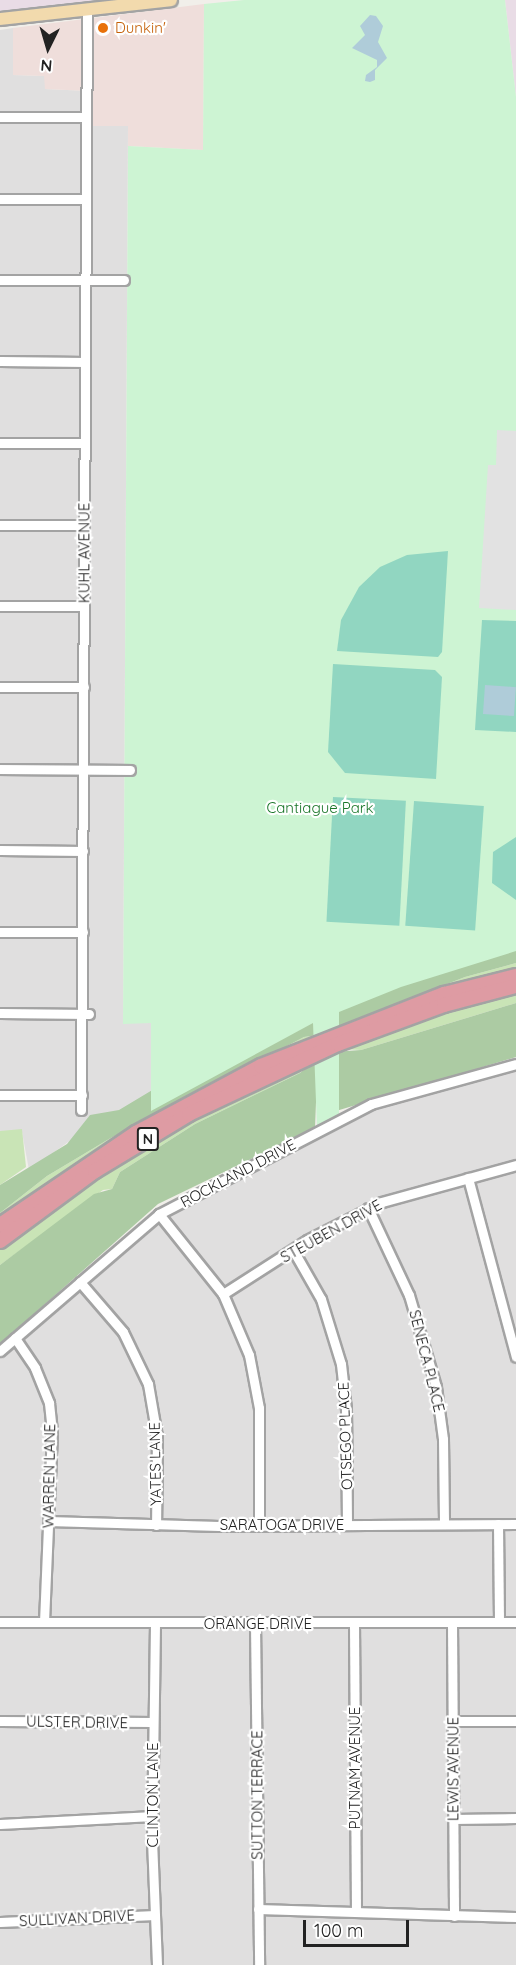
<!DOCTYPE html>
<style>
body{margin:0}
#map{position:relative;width:516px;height:1965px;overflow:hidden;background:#f1efea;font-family:Quicksand,sans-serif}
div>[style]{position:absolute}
.residential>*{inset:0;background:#e0dfdf}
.commercial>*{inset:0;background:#efdedb}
.industrial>*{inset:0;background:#e9dce6}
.grass>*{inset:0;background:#c9e4b6}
.forest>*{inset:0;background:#accba3}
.park>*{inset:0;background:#cdf4d3}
.pitch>*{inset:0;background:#91d6c1;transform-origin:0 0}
.parking>*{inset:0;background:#e2e2e2}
.water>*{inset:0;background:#afccd9;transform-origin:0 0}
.roads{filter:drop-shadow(2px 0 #a3a3a3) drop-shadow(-2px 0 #a3a3a3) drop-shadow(0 2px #a3a3a3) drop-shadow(0 -2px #a3a3a3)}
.minor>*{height:9px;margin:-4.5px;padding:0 4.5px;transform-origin:4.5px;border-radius:4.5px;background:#fff}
.major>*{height:12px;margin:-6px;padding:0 6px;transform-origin:6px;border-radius:6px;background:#f2daad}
.highway>*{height:14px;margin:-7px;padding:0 7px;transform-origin:7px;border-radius:7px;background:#de9ba3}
.dots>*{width:16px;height:16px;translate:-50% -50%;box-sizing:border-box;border:3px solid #fff;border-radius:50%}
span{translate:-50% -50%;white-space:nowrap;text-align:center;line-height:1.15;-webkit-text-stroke:4.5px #fff;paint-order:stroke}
.shield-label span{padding:2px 4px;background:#fff;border:2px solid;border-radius:4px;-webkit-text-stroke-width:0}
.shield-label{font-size:14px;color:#222;font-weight:700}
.food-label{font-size:15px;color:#c56008}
.left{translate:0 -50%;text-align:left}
.street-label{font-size:15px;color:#222}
.park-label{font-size:15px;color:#197628}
.north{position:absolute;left:18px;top:18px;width:60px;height:60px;-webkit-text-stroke:4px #fff;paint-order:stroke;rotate:185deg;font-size:16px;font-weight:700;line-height:24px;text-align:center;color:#222}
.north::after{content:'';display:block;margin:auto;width:21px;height:27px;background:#222;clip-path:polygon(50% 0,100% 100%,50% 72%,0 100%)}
.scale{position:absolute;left:303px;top:1920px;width:106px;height:27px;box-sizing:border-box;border:3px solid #222;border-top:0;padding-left:8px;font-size:18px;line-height:21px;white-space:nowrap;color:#222;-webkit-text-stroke:4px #fff;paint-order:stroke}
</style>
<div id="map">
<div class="residential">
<i style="clip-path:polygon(13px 28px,13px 75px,45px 76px,45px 89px,89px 91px,89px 126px,128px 126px,123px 1023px,151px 1022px,151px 1098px,99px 1120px,29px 1170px,22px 1132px,0 1133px,0 30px)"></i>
<i style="clip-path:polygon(516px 1057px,516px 1965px,0 1965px,0 1351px,159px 1214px,371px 1100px)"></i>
</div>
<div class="commercial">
<i style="clip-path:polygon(204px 4px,203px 150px,128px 146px,128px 126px,88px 126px,89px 91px,45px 89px,44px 76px,13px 75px,13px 28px)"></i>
</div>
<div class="industrial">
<i style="clip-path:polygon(0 0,99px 0,0 11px)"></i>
<i style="clip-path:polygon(505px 0,516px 0,516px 97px)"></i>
</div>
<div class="grass">
<i style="clip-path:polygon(516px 963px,516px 970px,346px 1023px,465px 977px)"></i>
<i style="clip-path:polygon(516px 993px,516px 1003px,361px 1050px,340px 1049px,435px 1014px)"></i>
<i style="clip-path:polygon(318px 1035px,268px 1058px,0 1221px,0 1213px,47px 1176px,109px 1139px,304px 1037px)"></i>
<i style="clip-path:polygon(306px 1065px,300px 1073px,195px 1124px,120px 1172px,112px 1189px,103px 1190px,0 1265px,0 1246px,77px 1189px,203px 1112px)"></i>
<i style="clip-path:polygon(22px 1129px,26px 1167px,0 1185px,0 1131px)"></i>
</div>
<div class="forest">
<i style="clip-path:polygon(516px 943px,516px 963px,465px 977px,334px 1028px,334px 1011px)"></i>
<i style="clip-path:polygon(516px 1003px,516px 1057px,336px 1111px,333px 1052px,361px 1050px)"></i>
<i style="clip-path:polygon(313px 1015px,318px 1035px,304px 1037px,109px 1139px,47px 1176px,0 1213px,0 1185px,67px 1144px,90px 1115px,119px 1110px,164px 1083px)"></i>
<i style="clip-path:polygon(314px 1061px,317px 1076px,315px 1128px,158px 1204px,0 1344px,0 1265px,94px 1194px,112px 1189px,120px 1172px,195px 1124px,300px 1073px)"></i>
</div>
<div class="park">
<i style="clip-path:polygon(244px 0,505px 0,516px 97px,516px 951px,401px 987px,339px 1012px,339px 1117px,317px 1128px,313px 1023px,151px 1111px,151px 1023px,123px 1024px,128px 146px,203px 150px,204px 4px)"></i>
</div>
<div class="pitch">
<i style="clip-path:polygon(448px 551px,442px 652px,438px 657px,337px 651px,341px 620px,359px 587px,380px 567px,407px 555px)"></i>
<i style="clip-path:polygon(482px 620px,516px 621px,516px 732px,475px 730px)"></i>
<i style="clip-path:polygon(333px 664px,435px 670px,442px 677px,436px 779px,345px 773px,328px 752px)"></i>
<i style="left:333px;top:797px;width:73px;height:125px;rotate:3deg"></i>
<i style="left:414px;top:801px;width:70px;height:125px;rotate:4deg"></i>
<i style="clip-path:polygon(516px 837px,516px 900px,492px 883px,493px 852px)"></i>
</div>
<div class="parking">
<i style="clip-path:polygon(497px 430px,516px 431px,516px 610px,479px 608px,488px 465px,496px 465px)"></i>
</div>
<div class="water">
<i style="clip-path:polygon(370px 15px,376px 16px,383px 26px,378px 42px,387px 58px,375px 70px,375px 80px,370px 82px,365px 81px,366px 75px,377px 67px,377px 60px,352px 48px,365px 35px,360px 26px)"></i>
<i style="left:485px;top:685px;width:31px;height:29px;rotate:4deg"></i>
</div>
<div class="roads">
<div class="minor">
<i style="left:0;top:117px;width:86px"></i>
<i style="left:0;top:199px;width:86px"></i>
<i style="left:0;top:280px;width:124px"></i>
<i style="left:0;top:361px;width:85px;rotate:0.7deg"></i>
<i style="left:0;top:443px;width:85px"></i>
<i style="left:0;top:525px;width:84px"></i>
<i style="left:0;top:606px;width:84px"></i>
<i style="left:0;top:687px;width:84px"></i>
<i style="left:0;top:769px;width:130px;rotate:0.4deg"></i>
<i style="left:0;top:850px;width:83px;rotate:0.7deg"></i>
<i style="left:0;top:932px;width:83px"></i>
<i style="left:0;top:1013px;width:89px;rotate:0.6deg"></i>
<i style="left:0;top:1095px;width:82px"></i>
<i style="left:81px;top:1110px;width:1100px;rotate:-89.69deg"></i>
<i style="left:468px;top:1178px;width:185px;rotate:75deg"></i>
<i style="left:368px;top:1208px;width:96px;rotate:64.8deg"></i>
<i style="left:409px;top:1295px;width:96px;rotate:73.6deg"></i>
<i style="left:436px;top:1387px;width:52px;rotate:82.3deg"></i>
<i style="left:443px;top:1439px;width:85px;rotate:89.3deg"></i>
<i style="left:159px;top:1214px;width:102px;rotate:51.3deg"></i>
<i style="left:223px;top:1294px;width:66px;rotate:66.9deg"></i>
<i style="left:249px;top:1355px;width:54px;rotate:79.3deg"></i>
<i style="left:259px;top:1408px;width:117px;rotate:90deg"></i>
<i style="left:293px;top:1250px;width:56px;rotate:60.3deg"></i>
<i style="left:321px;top:1299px;width:68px;rotate:72.9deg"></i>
<i style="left:341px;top:1364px;width:45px;rotate:83.7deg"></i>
<i style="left:346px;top:1409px;width:116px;rotate:89.5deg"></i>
<i style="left:80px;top:1282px;width:66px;rotate:49.3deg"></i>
<i style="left:123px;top:1332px;width:58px;rotate:64.3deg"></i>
<i style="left:148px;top:1384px;width:53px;rotate:80.2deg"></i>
<i style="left:157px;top:1436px;width:89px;rotate:90.6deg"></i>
<i style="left:223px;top:1294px;width:100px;rotate:-32.7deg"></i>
<i style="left:307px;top:1240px;width:84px;rotate:-26.9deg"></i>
<i style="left:382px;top:1202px;width:139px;rotate:-15.4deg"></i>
<i style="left:15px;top:1338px;width:36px;rotate:56deg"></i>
<i style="left:35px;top:1368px;width:38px;rotate:68deg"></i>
<i style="left:49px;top:1403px;width:28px;rotate:84deg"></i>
<i style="left:52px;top:1431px;width:191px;rotate:92.4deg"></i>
<i style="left:0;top:1351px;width:210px;rotate:-40.7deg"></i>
<i style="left:159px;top:1214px;width:239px;rotate:-27.4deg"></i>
<i style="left:371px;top:1104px;width:150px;rotate:-15.4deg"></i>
<i style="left:48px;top:1521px;width:171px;rotate:1.7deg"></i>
<i style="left:219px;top:1526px;width:297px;rotate:-0.4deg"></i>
<i style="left:498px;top:1524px;width:98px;rotate:89.4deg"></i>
<i style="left:0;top:1622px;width:516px"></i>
<i style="left:452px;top:1623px;width:293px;rotate:89.6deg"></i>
<i style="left:155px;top:1624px;width:216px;rotate:90.8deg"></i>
<i style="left:152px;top:1840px;width:125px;rotate:87.7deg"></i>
<i style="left:255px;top:1624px;width:341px;rotate:89.3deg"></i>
<i style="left:354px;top:1624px;width:288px;rotate:89.6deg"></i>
<i style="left:0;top:1721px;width:153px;rotate:0.4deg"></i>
<i style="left:452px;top:1721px;width:64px"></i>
<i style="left:453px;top:1819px;width:63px;rotate:-0.9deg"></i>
<i style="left:0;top:1824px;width:153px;rotate:-3deg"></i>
<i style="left:258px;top:1909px;width:258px;rotate:1.8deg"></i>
<i style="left:0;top:1922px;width:155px;rotate:-2.6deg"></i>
</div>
<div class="major">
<i style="left:0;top:19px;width:172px;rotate:-6.3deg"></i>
</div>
<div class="highway">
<i style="left:0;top:1225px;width:164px;rotate:-34.1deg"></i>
<i style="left:136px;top:1133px;width:142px;rotate:-28.2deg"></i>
<i style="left:261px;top:1066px;width:197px;rotate:-21.5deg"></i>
<i style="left:444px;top:994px;width:74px;rotate:-14deg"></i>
<i style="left:0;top:1241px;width:118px;rotate:-36.4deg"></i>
<i style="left:95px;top:1171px;width:110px;rotate:-31.2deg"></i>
<i style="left:189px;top:1114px;width:165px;rotate:-25.2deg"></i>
<i style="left:338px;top:1044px;width:113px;rotate:-20.2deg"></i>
<i style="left:444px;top:1005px;width:74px;rotate:-14.8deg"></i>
</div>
</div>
<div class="dots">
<i style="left:103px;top:28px;background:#e8710a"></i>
</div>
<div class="shield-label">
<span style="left:148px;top:1139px">N</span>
</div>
<div class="food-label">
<span class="left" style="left:115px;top:28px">Dunkin'</span>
</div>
<div class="street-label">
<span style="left:84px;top:553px;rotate:-90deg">KUHL AVENUE</span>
<span style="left:238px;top:1173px;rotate:-28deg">ROCKLAND DRIVE</span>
<span style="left:331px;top:1231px;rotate:-29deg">STEUBEN DRIVE</span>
<span style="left:427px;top:1361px;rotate:76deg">SENECA PLACE</span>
<span style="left:345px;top:1436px;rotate:-92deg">OTSEGO PLACE</span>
<span style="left:155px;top:1464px;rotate:-91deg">YATES LANE</span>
<span style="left:49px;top:1476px;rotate:-89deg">WARREN LANE</span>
<span style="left:282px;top:1525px">SARATOGA DRIVE</span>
<span style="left:258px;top:1624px">ORANGE DRIVE</span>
<span style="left:77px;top:1722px;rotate:1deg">ULSTER DRIVE</span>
<span style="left:355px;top:1768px;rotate:-90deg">PUTNAM AVENUE</span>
<span style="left:453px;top:1769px;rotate:-90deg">LEWIS AVENUE</span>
<span style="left:153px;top:1795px;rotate:-90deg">CLINTON LANE</span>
<span style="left:257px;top:1795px;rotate:-90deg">SUTTON TERRACE</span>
<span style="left:77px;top:1918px;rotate:-3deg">SULLIVAN DRIVE</span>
</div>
<div class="park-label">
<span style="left:320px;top:808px">Cantiague Park</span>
</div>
<div class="north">N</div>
<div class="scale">100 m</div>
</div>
